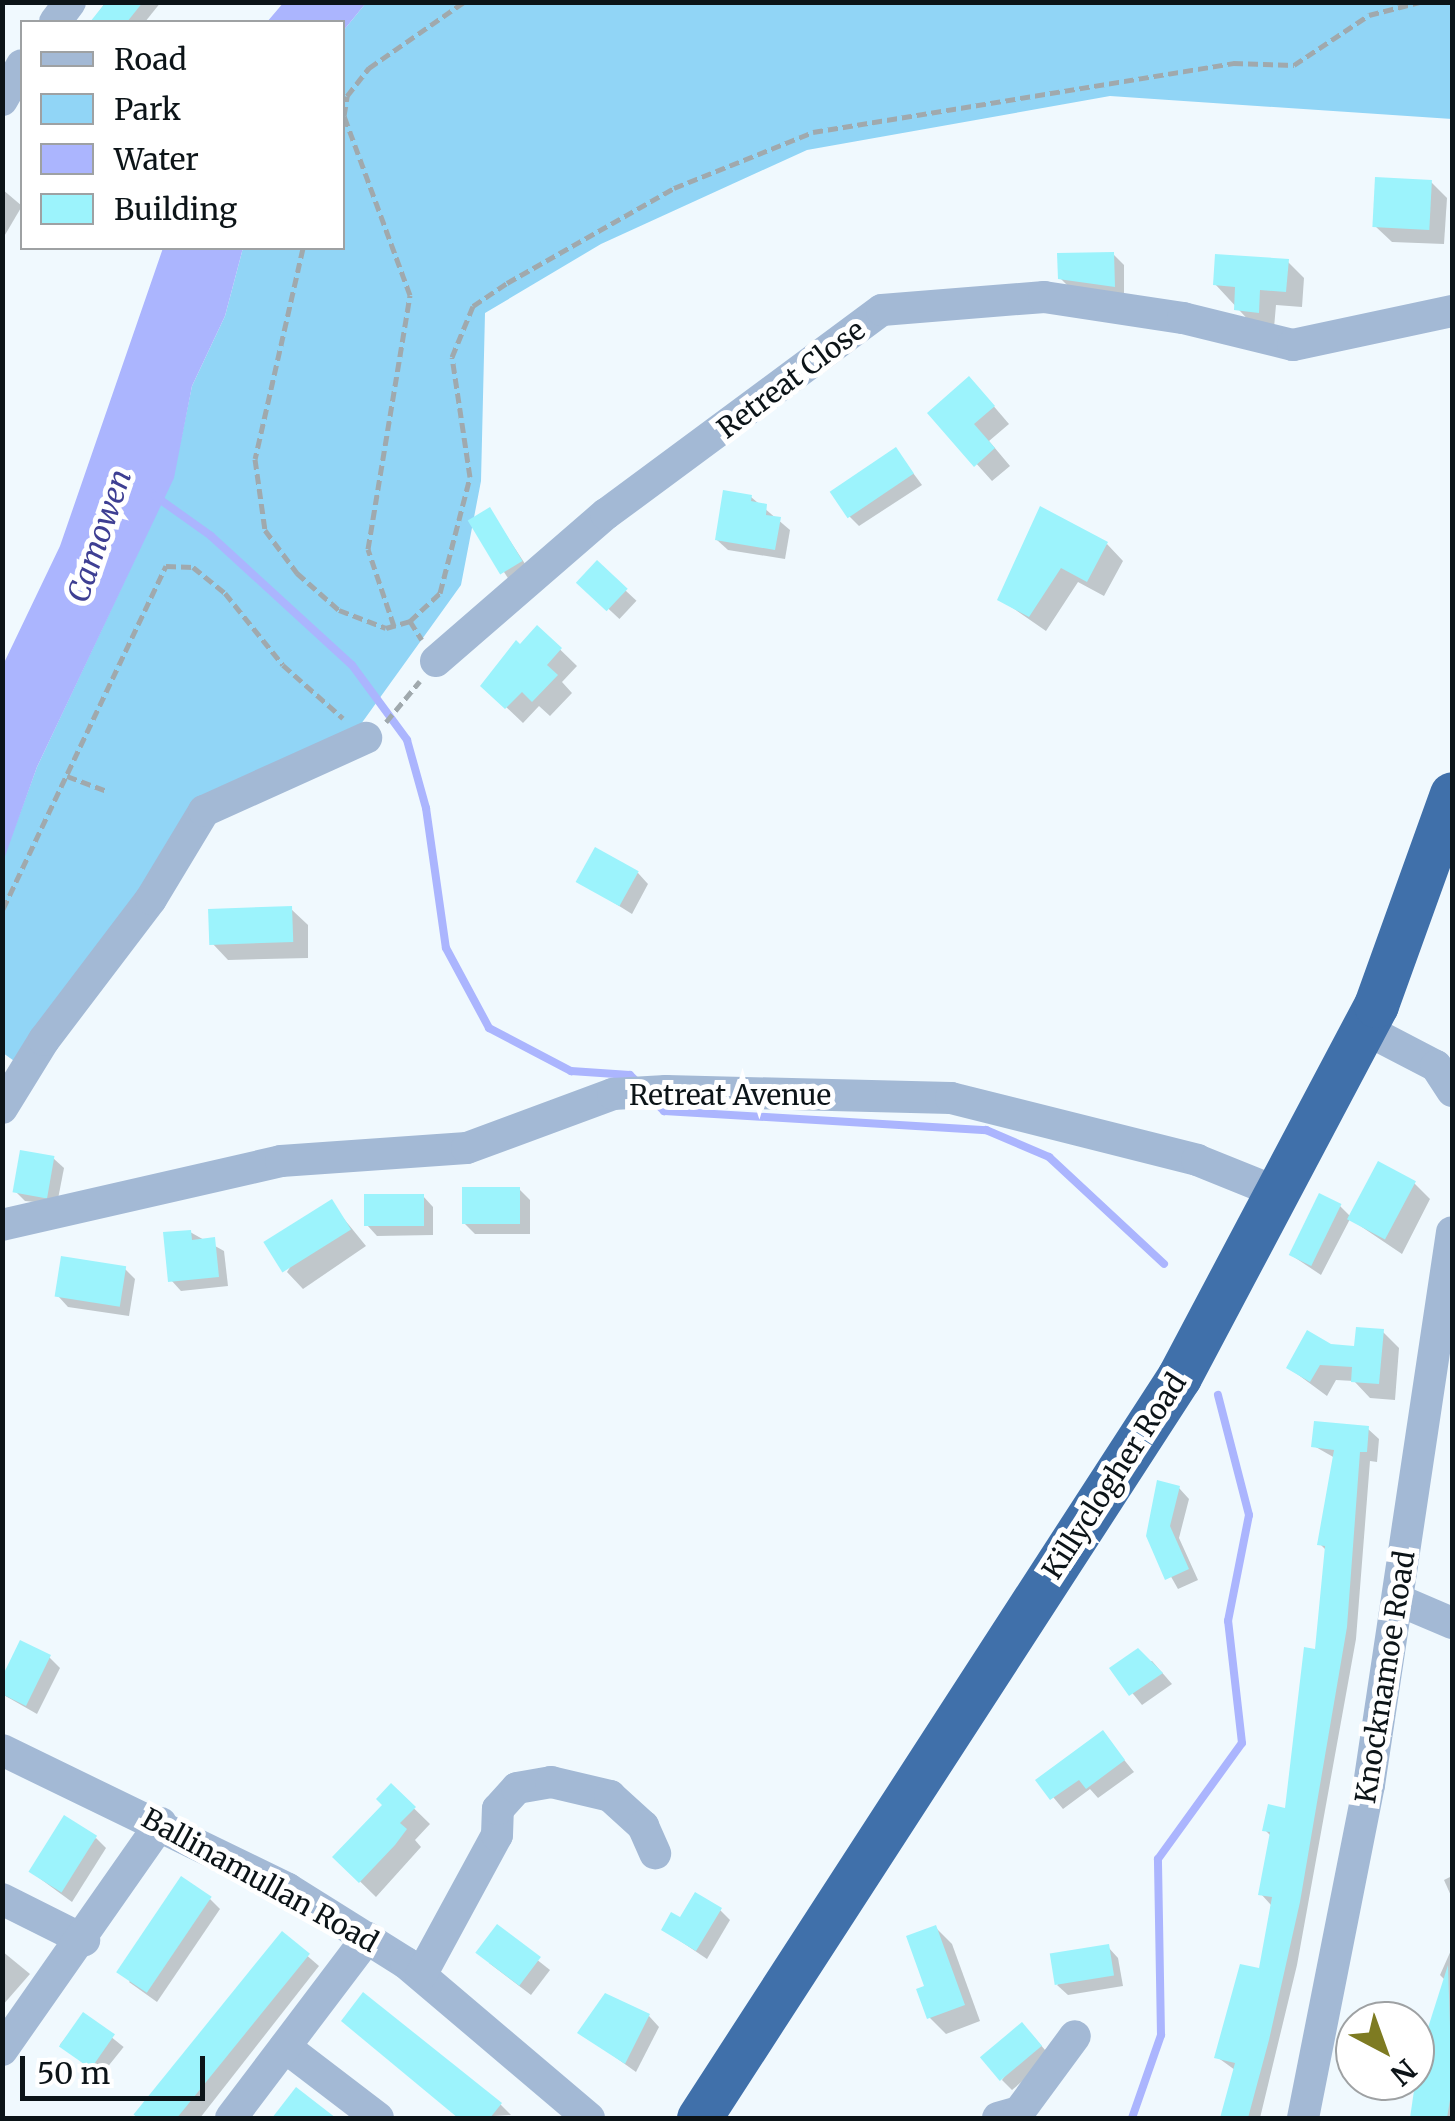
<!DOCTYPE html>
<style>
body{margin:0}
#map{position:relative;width:1455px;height:2121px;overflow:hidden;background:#f0f9fe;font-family:Merriweather,serif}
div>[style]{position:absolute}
.green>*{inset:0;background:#91d5f6}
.water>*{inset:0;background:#abb5fe}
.shadow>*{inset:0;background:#0003;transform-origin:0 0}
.stream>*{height:8px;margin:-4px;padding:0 4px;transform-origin:4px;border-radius:4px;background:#abb5fe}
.building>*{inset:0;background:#9cf3fc;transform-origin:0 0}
.path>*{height:5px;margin-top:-2.5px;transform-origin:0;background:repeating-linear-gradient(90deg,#a0a9ad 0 10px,transparent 0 15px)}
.minor>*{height:32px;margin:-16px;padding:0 16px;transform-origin:16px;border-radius:16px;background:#a3b9d5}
.highway>*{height:45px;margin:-22.5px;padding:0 22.5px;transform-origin:22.5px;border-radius:22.5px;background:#4070aa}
span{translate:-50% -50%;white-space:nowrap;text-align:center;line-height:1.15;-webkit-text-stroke:10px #fff;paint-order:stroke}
.street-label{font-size:28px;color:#0c1418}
.water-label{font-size:30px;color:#3e3f93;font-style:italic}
.frame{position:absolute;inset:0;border:5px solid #0c1418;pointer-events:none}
.legend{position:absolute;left:20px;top:20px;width:325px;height:230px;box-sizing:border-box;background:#fff;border:2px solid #9ea1a3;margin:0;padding:12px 18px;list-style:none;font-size:30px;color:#0c1418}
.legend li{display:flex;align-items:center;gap:20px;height:50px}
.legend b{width:50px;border:2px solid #9ea1a3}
.north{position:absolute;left:1335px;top:2001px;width:100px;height:100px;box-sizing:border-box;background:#fff;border:2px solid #9ea1a3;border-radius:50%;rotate:139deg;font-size:28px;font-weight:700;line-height:40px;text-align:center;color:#0c1418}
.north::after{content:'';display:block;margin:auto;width:35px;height:45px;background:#7e7b22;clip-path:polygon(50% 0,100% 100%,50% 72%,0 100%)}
.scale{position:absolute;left:20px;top:2056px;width:185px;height:45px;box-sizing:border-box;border:5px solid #0c1418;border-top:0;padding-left:12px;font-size:30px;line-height:35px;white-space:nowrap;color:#0c1418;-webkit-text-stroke:8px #fff;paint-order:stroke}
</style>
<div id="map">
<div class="green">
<i style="clip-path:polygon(366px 3px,1452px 3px,1452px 119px,1110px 96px,807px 150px,601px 244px,485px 313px,481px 481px,461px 585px,361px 724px,243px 779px,17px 1063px,3px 1053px,2px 862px,37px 767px,173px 478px,192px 386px,225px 316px,243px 248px,342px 248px,343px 31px)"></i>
</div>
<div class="water">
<i style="clip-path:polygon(284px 2px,366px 2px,366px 3px,343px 31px,342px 22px,267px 22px)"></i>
<i style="clip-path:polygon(163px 248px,243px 248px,225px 316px,192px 386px,174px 478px,37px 767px,3px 862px,3px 665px,60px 546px)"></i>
</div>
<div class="shadow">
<i style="clip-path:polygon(106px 2px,161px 2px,145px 22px,91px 22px)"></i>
<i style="clip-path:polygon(1431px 182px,1447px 198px,1444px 244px,1392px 242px,1375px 226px)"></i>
<i style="clip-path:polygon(2px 189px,22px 206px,2px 240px)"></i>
<i style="clip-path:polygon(1113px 254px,1124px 265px,1124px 296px,1071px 289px,1060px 278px)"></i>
<i style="clip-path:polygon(1288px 262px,1304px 278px,1302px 307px,1276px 305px,1274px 328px,1253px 325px,1215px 284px)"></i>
<i style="clip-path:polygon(985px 396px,1009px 424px,989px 441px,1010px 466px,992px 481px,931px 413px)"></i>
<i style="clip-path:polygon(896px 450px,922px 485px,859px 526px,848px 515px)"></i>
<i style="clip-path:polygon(751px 497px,790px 530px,785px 559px,728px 550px,717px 540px)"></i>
<i style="left:490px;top:510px;width:74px;height:22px;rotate:57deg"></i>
<i style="clip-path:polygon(1107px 544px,1123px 561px,1104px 596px,1078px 582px,1046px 631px,1000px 599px)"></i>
<i style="left:597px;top:564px;width:54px;height:25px;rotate:43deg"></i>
<i style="clip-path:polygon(538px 628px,577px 666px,562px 682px,572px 693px,550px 716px,539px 706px,523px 723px,484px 686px)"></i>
<i style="clip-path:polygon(638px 873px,648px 884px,632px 914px,579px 881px)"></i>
<i style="clip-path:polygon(291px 909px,308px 925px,308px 958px,228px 960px,212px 943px)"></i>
<i style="clip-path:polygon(53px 1158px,64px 1168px,57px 1204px,25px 1201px,15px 1191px)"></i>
<i style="clip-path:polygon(1414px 1183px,1430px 1199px,1402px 1254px,1350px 1219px,1321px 1275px,1291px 1255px,1340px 1206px,1352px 1218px)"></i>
<i style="clip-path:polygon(519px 1189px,530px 1200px,530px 1234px,475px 1234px,464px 1223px)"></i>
<i style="clip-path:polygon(423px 1196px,433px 1207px,433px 1235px,377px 1236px,367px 1225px)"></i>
<i style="clip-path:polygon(331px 1203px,366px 1246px,303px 1289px,287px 1272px)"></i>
<i style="clip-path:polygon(190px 1232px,224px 1251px,228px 1286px,181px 1291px,171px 1280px)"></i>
<i style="clip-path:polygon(124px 1268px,135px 1279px,129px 1316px,68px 1307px,58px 1296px)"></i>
<i style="clip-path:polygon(1383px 1332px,1399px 1348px,1395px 1400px,1370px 1398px,1354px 1381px,1336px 1380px,1327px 1396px,1289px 1368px,1331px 1347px,1356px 1349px)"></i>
<i style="clip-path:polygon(1368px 1429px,1379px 1439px,1377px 1462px,1370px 1461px,1356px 1639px,1297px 1965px,1260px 2118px,1223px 2118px,1235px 2070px,1217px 2057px,1261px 1971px,1271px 1905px,1261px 1894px,1272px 1837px,1265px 1830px,1287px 1811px,1317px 1652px,1327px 1551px,1320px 1544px,1335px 1458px,1314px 1446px)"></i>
<i style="clip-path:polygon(1179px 1488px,1189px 1499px,1179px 1538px,1198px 1580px,1178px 1589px,1148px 1536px)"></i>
<i style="clip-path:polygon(49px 1657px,60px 1668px,37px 1714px,2px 1694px,2px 1683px)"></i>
<i style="clip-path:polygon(1152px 1661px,1172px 1684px,1142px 1705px,1113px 1669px)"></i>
<i style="clip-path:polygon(1103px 1734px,1134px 1772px,1098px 1798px,1090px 1789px,1063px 1809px,1039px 1780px)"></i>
<i style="clip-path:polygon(391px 1786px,430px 1824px,415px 1840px,421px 1847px,376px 1897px,335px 1857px,385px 1805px)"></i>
<i style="clip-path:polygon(96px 1838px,106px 1848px,72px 1902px,31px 1872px)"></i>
<i style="clip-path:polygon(1452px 1876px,1452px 1898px,1444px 1880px)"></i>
<i style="clip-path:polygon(210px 1899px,220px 1909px,157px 2002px,129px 1982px)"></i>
<i style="clip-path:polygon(720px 1910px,730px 1920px,707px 1959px,664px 1930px)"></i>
<i style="clip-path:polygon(497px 1928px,550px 1970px,531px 1995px,489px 1963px)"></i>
<i style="clip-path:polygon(936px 1928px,952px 1944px,980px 2021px,946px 2034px,929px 2017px)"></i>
<i style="clip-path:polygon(282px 1934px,319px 1966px,200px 2118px,141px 2118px)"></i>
<i style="clip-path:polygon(1108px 1947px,1118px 1958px,1123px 1986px,1068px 1995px,1057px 1985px)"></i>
<i style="clip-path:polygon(1452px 1948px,1452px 2118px,1412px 2118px,1421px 2057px,1446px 1981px,1440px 1975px)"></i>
<i style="clip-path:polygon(2px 1951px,30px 1974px,2px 2006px)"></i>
<i style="left:84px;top:2015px;width:51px;height:38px;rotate:39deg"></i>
<i style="clip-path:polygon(649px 2016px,659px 2027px,636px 2072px,580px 2032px)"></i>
<i style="clip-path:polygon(355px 2031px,500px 2104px,511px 2115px,461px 2118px)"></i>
<i style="clip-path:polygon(1033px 2036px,1051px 2057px,1012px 2090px,1002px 2080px)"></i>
</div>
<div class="stream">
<i style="left:155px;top:496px;width:69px;rotate:35.5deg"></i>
<i style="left:211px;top:536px;width:191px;rotate:42.5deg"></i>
<i style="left:352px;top:665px;width:93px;rotate:53.7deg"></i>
<i style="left:407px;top:740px;width:71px;rotate:74.4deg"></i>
<i style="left:426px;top:808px;width:141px;rotate:81.9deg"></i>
<i style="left:446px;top:948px;width:91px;rotate:61.7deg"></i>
<i style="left:489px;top:1028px;width:93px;rotate:27.7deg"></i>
<i style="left:571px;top:1071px;width:59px;rotate:3.9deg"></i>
<i style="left:630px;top:1075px;width:8px;rotate:45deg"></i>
<i style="left:655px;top:1102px;width:13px;rotate:45deg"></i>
<i style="left:664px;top:1111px;width:323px;rotate:3.4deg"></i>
<i style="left:986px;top:1130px;width:69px;rotate:23.2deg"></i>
<i style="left:1049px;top:1157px;width:157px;rotate:42.9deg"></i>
<i style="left:1132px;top:2118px;width:88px;rotate:-70.7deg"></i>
<i style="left:1161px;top:2035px;width:176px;rotate:-91deg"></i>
<i style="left:1158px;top:1859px;width:143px;rotate:-54.1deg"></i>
<i style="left:1242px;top:1743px;width:123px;rotate:-96.5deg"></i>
<i style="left:1228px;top:1621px;width:108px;rotate:-78.8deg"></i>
<i style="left:1249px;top:1515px;width:124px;rotate:-104.5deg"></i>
</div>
<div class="building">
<i style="clip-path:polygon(106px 2px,143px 2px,127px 22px,90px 22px)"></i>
<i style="left:1375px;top:177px;width:57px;height:50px;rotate:3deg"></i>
<i style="clip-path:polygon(1114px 252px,1115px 287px,1058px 279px,1057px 253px)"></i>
<i style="clip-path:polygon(1215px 254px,1289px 259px,1286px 292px,1260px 290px,1259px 313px,1234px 310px,1235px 287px,1213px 285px)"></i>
<i style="clip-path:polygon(969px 376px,995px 406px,974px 424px,995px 448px,974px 467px,927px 413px)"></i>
<i style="left:896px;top:447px;width:32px;height:80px;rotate:56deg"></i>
<i style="clip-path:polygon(723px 490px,752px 495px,751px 501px,767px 504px,766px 515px,781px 517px,775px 550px,715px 540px)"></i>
<i style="clip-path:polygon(1040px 506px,1108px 542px,1087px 582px,1061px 568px,1029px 617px,997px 600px)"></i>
<i style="left:490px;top:507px;width:63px;height:26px;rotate:59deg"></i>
<i style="left:597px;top:560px;width:42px;height:31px;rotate:43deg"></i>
<i style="clip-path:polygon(537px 625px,562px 648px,547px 665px,558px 675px,532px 702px,522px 692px,505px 709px,480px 686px,516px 640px,520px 644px)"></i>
<i style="left:595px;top:847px;width:50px;height:40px;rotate:29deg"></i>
<i style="left:292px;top:906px;width:36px;height:84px;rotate:88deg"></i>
<i style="left:20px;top:1150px;width:35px;height:43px;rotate:10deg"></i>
<i style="left:1378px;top:1161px;width:43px;height:66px;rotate:28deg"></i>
<i style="left:462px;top:1187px;width:58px;height:37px"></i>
<i style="left:1319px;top:1193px;width:25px;height:69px;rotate:26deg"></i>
<i style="left:364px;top:1194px;width:60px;height:32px"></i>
<i style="left:332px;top:1199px;width:36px;height:81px;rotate:58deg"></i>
<i style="clip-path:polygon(191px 1230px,192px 1240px,215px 1237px,219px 1277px,168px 1282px,163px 1232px)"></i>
<i style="left:61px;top:1256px;width:66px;height:41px;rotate:9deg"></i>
<i style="clip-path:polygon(1356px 1327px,1384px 1329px,1379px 1384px,1351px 1382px,1352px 1367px,1320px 1365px,1310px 1382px,1286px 1368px,1307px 1330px,1331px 1344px,1354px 1346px)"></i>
<i style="clip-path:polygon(1314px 1421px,1369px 1426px,1367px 1452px,1360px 1452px,1347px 1627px,1300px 1902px,1269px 2040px,1248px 2118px,1220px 2118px,1235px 2063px,1214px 2058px,1240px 1964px,1259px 1968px,1272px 1897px,1258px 1895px,1270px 1832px,1262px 1831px,1268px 1804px,1285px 1808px,1304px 1647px,1315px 1649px,1325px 1546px,1317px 1545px,1334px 1450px,1311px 1447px)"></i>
<i style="clip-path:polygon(1157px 1480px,1180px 1486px,1170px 1526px,1189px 1569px,1165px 1580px,1146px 1536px)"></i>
<i style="clip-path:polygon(20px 1640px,51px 1655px,26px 1706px,2px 1694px,2px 1677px)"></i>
<i style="clip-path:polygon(1138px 1648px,1163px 1673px,1129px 1696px,1109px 1668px)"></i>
<i style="clip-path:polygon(1103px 1730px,1125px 1760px,1086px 1789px,1079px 1780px,1050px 1800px,1035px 1780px)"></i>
<i style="clip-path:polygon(391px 1783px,416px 1807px,400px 1823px,407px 1829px,395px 1845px,359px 1883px,332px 1857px,382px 1805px,376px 1799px)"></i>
<i style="left:64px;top:1815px;width:39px;height:67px;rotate:32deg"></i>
<i style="left:181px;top:1876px;width:37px;height:116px;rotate:34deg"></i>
<i style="clip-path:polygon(695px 1892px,722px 1908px,696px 1951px,661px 1930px,671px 1912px,680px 1917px)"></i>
<i style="left:497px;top:1924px;width:55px;height:36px;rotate:37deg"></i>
<i style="clip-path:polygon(936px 1925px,965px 2005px,927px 2019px,916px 1989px,924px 1986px,906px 1936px)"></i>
<i style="left:282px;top:1931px;width:36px;height:236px;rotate:39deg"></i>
<i style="left:1109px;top:1944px;width:32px;height:60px;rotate:81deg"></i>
<i style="clip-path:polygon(1448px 1965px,1452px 2088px,1447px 2118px,1410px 2118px,1419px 2056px)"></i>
<i style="clip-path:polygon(363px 1992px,502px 2103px,490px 2118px,458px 2118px,341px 2021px)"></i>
<i style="clip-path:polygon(605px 1993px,650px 2014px,625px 2064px,577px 2033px)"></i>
<i style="left:83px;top:2012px;width:39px;height:42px;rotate:35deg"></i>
<i style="left:1022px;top:2022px;width:31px;height:55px;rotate:50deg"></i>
<i style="clip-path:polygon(296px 2087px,336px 2118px,272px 2118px)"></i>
</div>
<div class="path">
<i style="left:303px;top:248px;width:216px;rotate:102.8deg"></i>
<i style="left:255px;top:459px;width:72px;rotate:82deg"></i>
<i style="left:265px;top:530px;width:54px;rotate:53.3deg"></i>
<i style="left:297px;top:573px;width:56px;rotate:41.4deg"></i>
<i style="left:339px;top:610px;width:50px;rotate:21deg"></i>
<i style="left:386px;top:628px;width:25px;rotate:-16deg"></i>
<i style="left:410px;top:621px;width:41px;rotate:-43deg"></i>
<i style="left:440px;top:593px;width:120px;rotate:-75.5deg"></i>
<i style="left:470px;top:477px;width:121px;rotate:-98.5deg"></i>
<i style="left:452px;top:357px;width:55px;rotate:-67.6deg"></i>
<i style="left:473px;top:306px;width:41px;rotate:-34.1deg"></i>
<i style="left:507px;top:283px;width:192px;rotate:-29.6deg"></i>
<i style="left:674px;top:188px;width:150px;rotate:-21.9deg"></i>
<i style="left:813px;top:132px;width:426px;rotate:-9.3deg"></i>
<i style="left:1233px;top:63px;width:61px;rotate:1.9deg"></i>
<i style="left:1294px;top:65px;width:90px;rotate:-33.7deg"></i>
<i style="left:1369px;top:15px;width:53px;rotate:-14.3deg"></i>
<i style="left:410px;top:621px;width:22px;rotate:58deg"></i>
<i style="left:394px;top:626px;width:81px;rotate:-108.7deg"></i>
<i style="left:368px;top:549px;width:257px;rotate:-80.6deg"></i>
<i style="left:410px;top:295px;width:191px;rotate:-110.2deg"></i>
<i style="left:344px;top:116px;width:20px;rotate:-81deg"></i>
<i style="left:347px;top:96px;width:36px;rotate:-52deg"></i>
<i style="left:369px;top:68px;width:116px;rotate:-34.8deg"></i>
<i style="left:386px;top:722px;width:53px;rotate:-50.3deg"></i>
<i style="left:67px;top:776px;width:43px;rotate:20.6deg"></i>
<i style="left:3px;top:909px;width:380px;rotate:-64.6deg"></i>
<i style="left:166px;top:566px;width:27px;rotate:2deg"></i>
<i style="left:193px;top:567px;width:41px;rotate:39.1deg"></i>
<i style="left:225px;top:593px;width:92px;rotate:51.1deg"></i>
<i style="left:283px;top:665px;width:80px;rotate:41.5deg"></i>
</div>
<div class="minor">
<i style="left:55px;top:22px;width:25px;rotate:-53deg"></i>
<i style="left:2px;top:100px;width:40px;rotate:-60.3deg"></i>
<i style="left:436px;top:661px;width:225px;rotate:-40.9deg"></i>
<i style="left:606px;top:514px;width:343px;rotate:-36.5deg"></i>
<i style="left:882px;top:310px;width:163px;rotate:-4.6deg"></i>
<i style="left:1044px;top:297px;width:141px;rotate:8.6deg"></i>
<i style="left:1183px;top:318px;width:113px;rotate:13.8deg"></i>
<i style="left:1293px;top:345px;width:163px;rotate:-12.1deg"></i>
<i style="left:1363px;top:1028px;width:82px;rotate:27.5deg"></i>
<i style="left:1436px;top:1066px;width:30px;rotate:57deg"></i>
<i style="left:2px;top:1108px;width:80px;rotate:-58.3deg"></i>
<i style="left:44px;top:1040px;width:177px;rotate:-52.8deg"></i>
<i style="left:151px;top:899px;width:103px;rotate:-58.9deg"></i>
<i style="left:204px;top:811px;width:178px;rotate:-24.3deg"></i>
<i style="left:2px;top:1225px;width:286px;rotate:-12.9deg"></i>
<i style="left:281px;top:1161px;width:186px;rotate:-4deg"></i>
<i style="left:467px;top:1148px;width:156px;rotate:-20.3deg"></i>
<i style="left:613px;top:1094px;width:53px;rotate:-3.2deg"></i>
<i style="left:666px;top:1091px;width:285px;rotate:1.4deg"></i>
<i style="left:951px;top:1098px;width:254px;rotate:14.1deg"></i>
<i style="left:1197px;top:1160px;width:91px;rotate:22deg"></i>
<i style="left:1398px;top:1600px;width:59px;rotate:23.1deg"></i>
<i style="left:2px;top:1750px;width:318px;rotate:25.9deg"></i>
<i style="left:288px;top:1889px;width:139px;rotate:32.1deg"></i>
<i style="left:406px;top:1963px;width:240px;rotate:40.3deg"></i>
<i style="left:2px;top:1899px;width:92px;rotate:26.6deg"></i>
<i style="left:421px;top:1975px;width:159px;rotate:-61.5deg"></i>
<i style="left:497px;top:1835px;width:26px;rotate:-88deg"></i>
<i style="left:498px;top:1809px;width:28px;rotate:-48deg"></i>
<i style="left:517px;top:1788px;width:35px;rotate:-10deg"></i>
<i style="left:551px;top:1782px;width:61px;rotate:13.3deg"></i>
<i style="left:610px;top:1796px;width:45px;rotate:42.3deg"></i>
<i style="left:643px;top:1826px;width:30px;rotate:66deg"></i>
<i style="left:285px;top:2047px;width:117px;rotate:37.4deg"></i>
<i style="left:2px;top:2050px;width:277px;rotate:-55deg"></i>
<i style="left:231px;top:2118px;width:226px;rotate:-52.9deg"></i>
<i style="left:998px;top:2118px;width:22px;rotate:-16deg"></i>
<i style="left:1019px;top:2112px;width:94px;rotate:-53.6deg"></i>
<i style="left:1303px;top:2118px;width:339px;rotate:-78.8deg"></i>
<i style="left:1369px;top:1785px;width:559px;rotate:-81.46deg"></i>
</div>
<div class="highway">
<i style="left:699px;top:2118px;width:883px;rotate:-57.07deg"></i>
<i style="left:1179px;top:1377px;width:421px;rotate:-62.1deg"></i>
<i style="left:1376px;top:1005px;width:224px;rotate:-70.2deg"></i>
</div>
<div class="street-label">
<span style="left:791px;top:379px;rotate:-37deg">Retreat Close</span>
<span style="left:730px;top:1095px">Retreat Avenue</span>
<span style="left:1114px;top:1476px;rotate:-57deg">Killyclogher Road</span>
<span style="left:1385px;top:1677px;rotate:-81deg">Knocknamoe Road</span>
<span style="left:260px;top:1880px;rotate:29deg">Ballinamullan Road</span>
</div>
<div class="water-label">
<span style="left:99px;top:536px;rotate:-71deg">Camowen</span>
</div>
<div class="frame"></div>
<ul class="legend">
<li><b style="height:12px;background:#a3b9d5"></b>Road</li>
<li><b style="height:28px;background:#91d5f6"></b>Park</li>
<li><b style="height:28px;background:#abb5fe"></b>Water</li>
<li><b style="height:28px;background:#9cf3fc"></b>Building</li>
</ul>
<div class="north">N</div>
<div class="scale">50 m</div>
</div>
